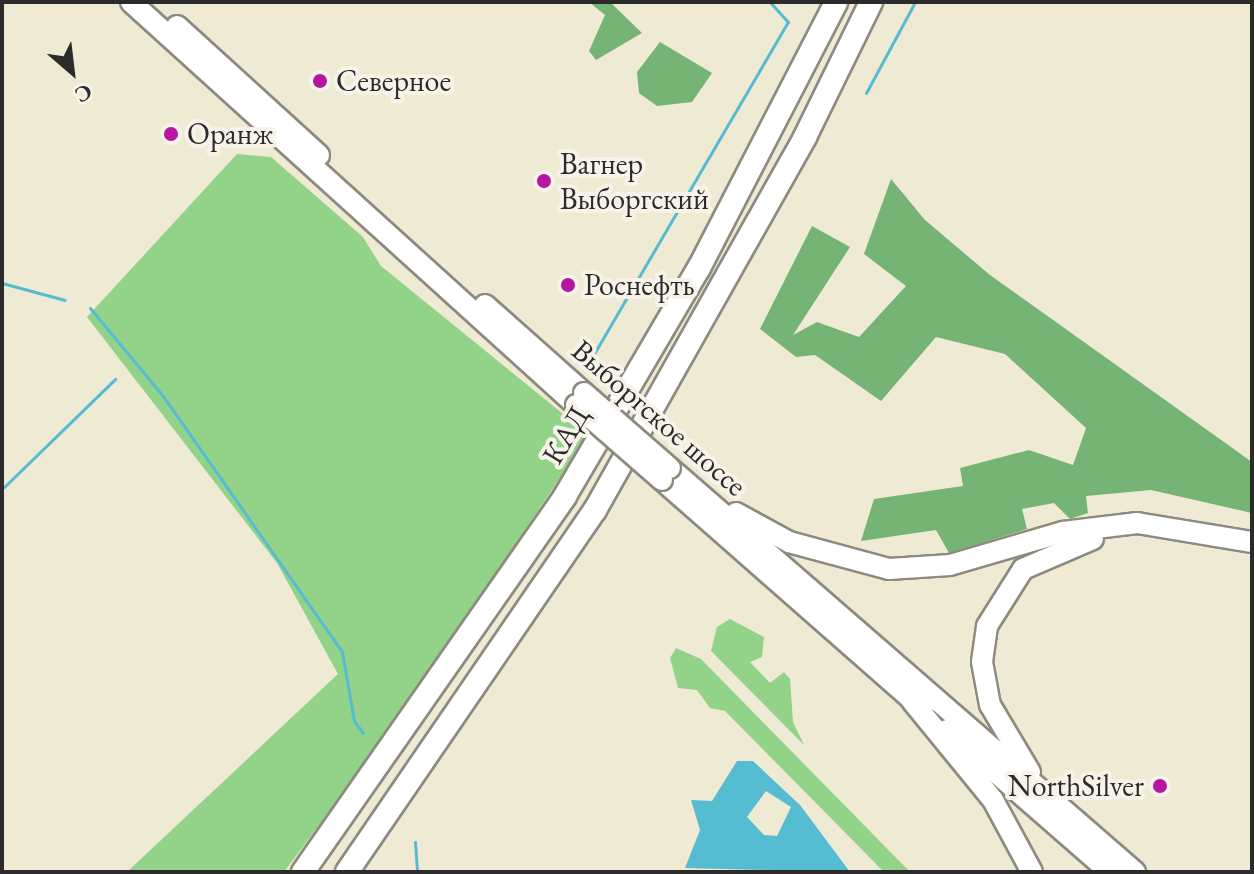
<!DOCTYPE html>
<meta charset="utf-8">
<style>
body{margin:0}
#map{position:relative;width:1254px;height:874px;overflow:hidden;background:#efead3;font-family:"EB Garamond",serif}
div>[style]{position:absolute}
.green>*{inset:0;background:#93d289}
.forest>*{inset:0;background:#76b475}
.water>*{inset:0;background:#55bcd2}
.stream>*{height:3px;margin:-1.5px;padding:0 1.5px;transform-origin:1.5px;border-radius:1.5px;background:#55bcd2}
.roads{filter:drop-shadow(2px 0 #8d8a7f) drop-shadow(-2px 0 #8d8a7f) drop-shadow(0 2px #8d8a7f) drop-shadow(0 -2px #8d8a7f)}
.major>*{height:20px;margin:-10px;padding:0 10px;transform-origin:10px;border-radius:10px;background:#fff}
.highway>*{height:22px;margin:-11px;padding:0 11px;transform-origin:11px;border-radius:11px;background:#fff}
.bridges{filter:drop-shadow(2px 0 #8d8a7f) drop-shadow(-2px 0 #8d8a7f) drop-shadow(0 2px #8d8a7f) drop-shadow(0 -2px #8d8a7f)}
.major-bridge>*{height:20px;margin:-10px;padding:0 10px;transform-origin:10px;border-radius:10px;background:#fff}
.dots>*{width:22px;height:22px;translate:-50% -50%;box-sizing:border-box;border:4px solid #f7f3e8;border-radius:50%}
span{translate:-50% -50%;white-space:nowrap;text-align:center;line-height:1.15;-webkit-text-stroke:8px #f7f3e8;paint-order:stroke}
.poi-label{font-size:30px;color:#2b2b2b}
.left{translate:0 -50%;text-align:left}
.right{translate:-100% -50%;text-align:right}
.street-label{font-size:30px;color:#2b2b2b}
.frame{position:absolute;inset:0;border:4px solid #2b2b2b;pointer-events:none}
.north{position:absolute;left:32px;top:32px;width:80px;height:80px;-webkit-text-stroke:6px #f7f3e8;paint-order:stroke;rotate:152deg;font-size:22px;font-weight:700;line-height:32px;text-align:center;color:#2b2b2b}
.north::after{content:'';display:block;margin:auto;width:28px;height:36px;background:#2b2b2b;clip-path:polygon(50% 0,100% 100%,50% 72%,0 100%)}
</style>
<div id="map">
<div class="green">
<i style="clip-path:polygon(237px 154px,271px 157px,363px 237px,381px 266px,589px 435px,393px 726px,284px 872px,127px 872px,338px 674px,277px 563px,87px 317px)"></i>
<i style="clip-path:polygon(730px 619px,764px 637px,762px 657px,750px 662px,770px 683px,784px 672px,790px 679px,793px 722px,804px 745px,711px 651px,717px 627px)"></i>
<i style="clip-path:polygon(676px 648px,701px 659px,910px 872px,884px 872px,725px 711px,710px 708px,697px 690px,678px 688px,670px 658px)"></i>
</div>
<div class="forest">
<i style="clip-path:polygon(589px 2px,610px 2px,642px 33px,596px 60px,589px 51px,605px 15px)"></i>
<i style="clip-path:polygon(660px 42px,712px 73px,692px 102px,657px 106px,639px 93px,637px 72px)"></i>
<i style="clip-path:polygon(891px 179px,925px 220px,990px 275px,1252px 462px,1252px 513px,1151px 490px,1086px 496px,1088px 513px,1070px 519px,1054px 503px,1022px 509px,1027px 529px,949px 553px,936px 530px,861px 541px,874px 499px,963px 486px,960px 468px,1029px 450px,1073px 465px,1086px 428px,1005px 354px,936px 337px,881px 401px,815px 355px,796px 357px,760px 329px,812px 226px,850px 247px,793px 335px,817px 322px,859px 337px,906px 286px,864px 254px)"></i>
</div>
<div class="water">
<i style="clip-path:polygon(evenodd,737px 761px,753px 761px,800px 805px,850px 872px,685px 868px,700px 830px,691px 800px,712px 801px,737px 761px,766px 791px,791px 807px,777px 836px,764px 835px,747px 817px,766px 791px)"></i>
</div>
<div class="stream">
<i style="left:866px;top:93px;width:103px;rotate:-61.7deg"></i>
<i style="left:2px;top:283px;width:65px;rotate:15.1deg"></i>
<i style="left:90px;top:308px;width:114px;rotate:50.3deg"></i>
<i style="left:163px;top:396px;width:312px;rotate:55deg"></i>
<i style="left:342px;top:652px;width:70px;rotate:80.1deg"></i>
<i style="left:354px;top:721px;width:15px;rotate:53deg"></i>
<i style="left:588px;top:364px;width:396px;rotate:-59.7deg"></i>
<i style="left:788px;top:22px;width:27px;rotate:-132deg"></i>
<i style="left:2px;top:489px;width:158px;rotate:-44.2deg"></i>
<i style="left:415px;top:842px;width:30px;rotate:86deg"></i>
</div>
<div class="roads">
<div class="major">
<i style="left:131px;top:2px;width:600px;rotate:42.16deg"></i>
<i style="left:177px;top:26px;width:192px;rotate:42.3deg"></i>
<i style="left:485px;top:305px;width:132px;rotate:41.6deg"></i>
<i style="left:670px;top:468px;width:616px;rotate:40.98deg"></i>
<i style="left:662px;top:480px;width:347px;rotate:41.3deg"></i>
<i style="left:736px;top:513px;width:60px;rotate:28.7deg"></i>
<i style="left:789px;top:542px;width:104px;rotate:15.1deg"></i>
<i style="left:889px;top:569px;width:61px;rotate:-3.8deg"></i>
<i style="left:950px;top:565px;width:118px;rotate:-16.3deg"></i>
<i style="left:1063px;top:532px;width:75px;rotate:-6.9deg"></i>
<i style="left:1137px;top:523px;width:117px;rotate:9.4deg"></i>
<i style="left:912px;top:701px;width:128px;rotate:50.7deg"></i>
<i style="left:993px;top:800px;width:82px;rotate:61.6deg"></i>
<i style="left:947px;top:730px;width:216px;rotate:41.1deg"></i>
<i style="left:1030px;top:772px;width:78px;rotate:-120.8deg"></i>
<i style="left:990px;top:705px;width:44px;rotate:-100.5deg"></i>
<i style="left:982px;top:662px;width:36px;rotate:-82deg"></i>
<i style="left:987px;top:626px;width:67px;rotate:-57.7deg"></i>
<i style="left:1023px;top:569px;width:76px;rotate:-23.2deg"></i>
</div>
<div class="highway">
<i style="left:303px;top:872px;width:458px;rotate:-55.1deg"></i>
<i style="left:565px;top:496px;width:264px;rotate:-59.6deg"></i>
<i style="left:699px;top:268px;width:299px;rotate:-62.7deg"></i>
<i style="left:347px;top:872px;width:439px;rotate:-55.6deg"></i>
<i style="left:595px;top:510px;width:428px;rotate:-60.6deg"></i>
<i style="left:805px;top:137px;width:150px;rotate:-63.9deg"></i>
</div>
</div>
<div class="bridges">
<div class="major-bridge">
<i style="left:584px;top:393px;width:114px;rotate:41.1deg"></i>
<i style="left:576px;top:405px;width:114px;rotate:41.1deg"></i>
</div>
</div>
<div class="dots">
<i style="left:320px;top:81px;background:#b5179e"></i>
<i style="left:171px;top:134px;background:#b5179e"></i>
<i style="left:544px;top:181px;background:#b5179e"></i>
<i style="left:568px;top:285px;background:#b5179e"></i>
<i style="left:1160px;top:786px;background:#b5179e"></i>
</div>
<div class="poi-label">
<span class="left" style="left:336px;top:81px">Северное</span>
<span class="left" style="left:187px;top:134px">Оранж</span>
<span class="left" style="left:560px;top:181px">Вагнер<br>Выборгский</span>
<span class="left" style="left:584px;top:285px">Роснефть</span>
<span class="right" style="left:1144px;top:786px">NorthSilver</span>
</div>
<div class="street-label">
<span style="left:659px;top:418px;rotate:41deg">Выборгское шоссе</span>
<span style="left:566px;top:435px;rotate:-59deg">КАД</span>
</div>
<div class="frame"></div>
<div class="north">С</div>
</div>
